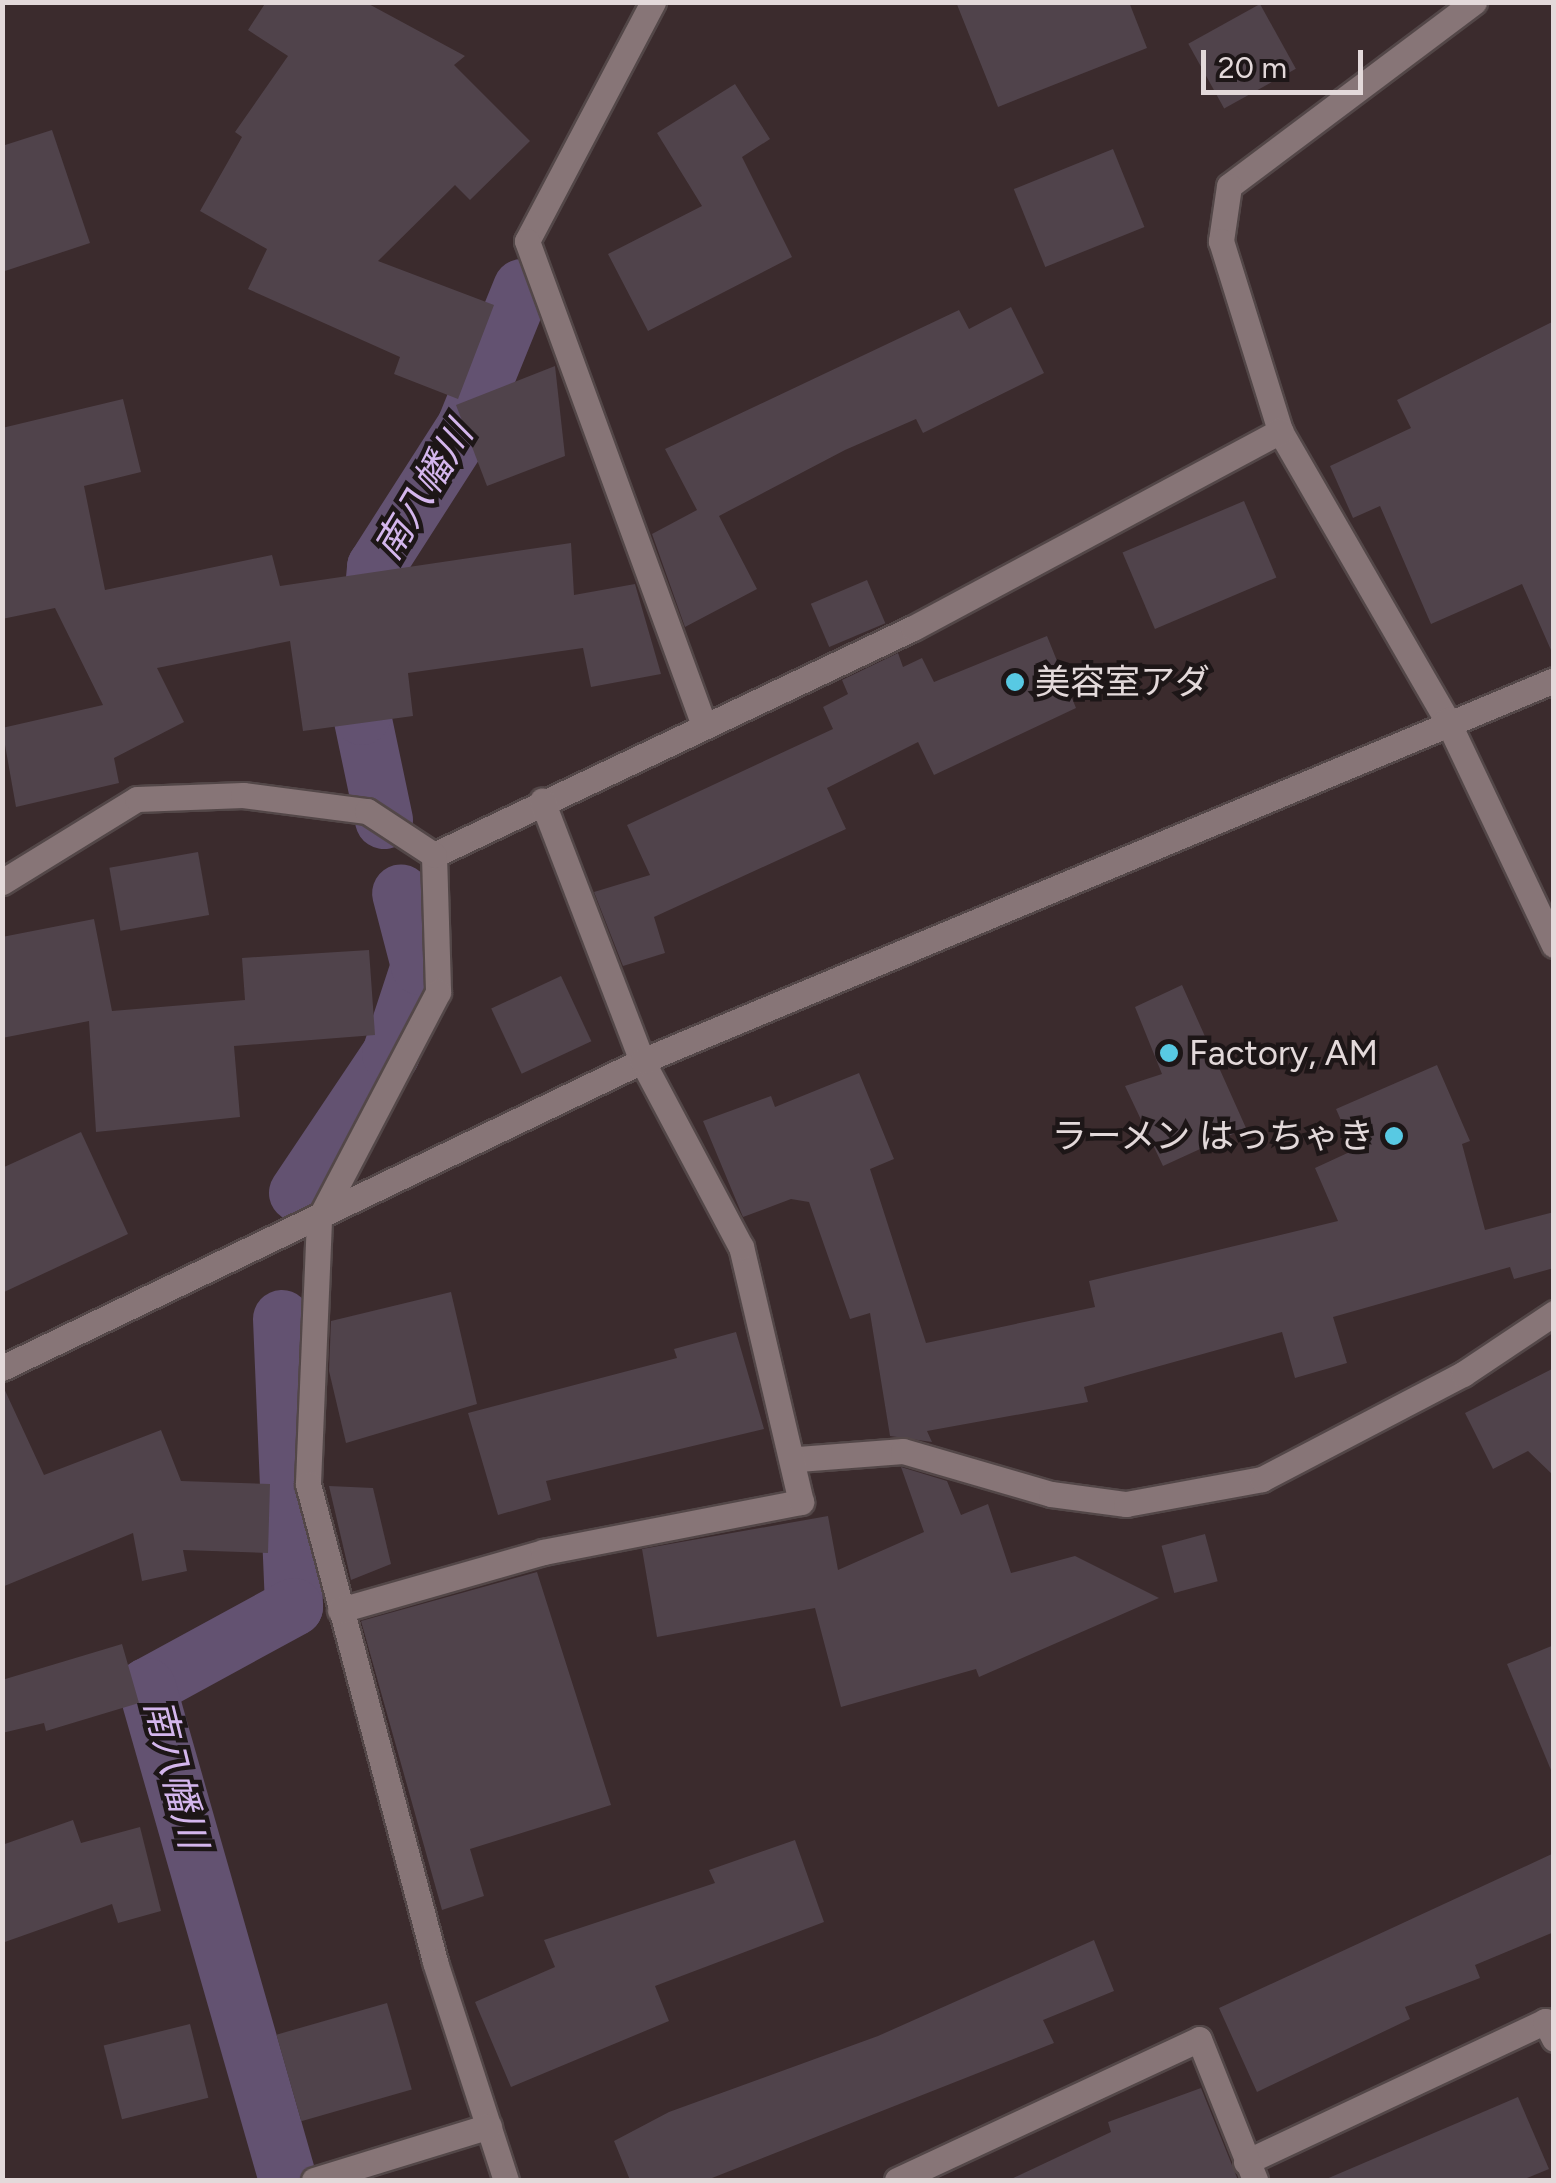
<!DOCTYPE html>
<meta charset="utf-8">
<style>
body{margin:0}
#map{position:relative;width:1556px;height:2183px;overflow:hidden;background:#3b2b2d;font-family:Figtree,"Noto Sans JP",sans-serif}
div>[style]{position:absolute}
.canal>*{height:58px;margin:-29px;padding:0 29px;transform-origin:29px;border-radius:29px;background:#635271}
.building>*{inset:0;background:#50434b;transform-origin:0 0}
.roads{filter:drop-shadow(2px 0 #534748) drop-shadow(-2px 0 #534748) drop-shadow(0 2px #534748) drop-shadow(0 -2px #534748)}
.minor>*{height:25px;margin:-12.5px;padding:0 12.5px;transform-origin:12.5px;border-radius:12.5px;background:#877577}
.tertiary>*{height:25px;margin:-12.5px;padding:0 12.5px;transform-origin:12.5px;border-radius:12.5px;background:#877577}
.dots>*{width:28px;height:28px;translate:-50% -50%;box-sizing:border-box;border:5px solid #1d1617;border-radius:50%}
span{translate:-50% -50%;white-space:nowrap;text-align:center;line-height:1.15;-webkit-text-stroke:9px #1d1617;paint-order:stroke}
.poi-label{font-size:35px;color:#e3d9da}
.left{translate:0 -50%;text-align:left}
.right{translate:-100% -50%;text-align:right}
.water-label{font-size:38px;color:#d4b6ed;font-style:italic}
.frame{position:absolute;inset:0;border:5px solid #e3d9da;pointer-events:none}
.scale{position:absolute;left:1201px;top:50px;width:162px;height:45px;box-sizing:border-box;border:5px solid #e3d9da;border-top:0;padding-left:12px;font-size:30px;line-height:35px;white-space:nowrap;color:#e3d9da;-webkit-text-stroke:8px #1d1617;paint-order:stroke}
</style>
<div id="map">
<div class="canal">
<i style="left:384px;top:820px;width:106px;rotate:-101.9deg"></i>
<i style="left:362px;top:716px;width:150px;rotate:-84.6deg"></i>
<i style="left:376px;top:567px;width:167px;rotate:-57.4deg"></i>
<i style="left:466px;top:426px;width:149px;rotate:-67.9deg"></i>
<i style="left:298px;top:1193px;width:167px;rotate:-56.2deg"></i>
<i style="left:391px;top:1054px;width:93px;rotate:-71.8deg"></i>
<i style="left:420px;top:966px;width:75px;rotate:-104.6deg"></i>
<i style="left:282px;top:1319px;width:288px;rotate:87.6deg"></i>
<i style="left:294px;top:1607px;width:167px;rotate:151.4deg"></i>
<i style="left:147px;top:1687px;width:513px;rotate:74.04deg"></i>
</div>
<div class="building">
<i style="clip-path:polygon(266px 2px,365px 2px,465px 56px,454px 65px,530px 141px,470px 200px,455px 185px,378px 261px,494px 305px,458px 399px,394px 374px,400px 357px,248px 289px,267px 249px,200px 211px,242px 137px,235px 132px,288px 56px,248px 30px)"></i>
<i style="clip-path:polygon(956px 2px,1129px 2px,1147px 48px,998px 107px)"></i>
<i style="left:1260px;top:4px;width:74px;height:82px;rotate:61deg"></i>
<i style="clip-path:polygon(735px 84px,770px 139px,742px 157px,792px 257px,648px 331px,608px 254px,702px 206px,657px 133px)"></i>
<i style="clip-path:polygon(52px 130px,90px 243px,2px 272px,2px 146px)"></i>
<i style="left:1113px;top:149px;width:84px;height:107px;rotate:68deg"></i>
<i style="clip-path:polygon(1011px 307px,1044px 373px,923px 433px,916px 419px,845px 450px,719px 516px,757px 589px,685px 627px,652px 534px,697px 510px,665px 449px,959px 310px,969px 329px)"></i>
<i style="clip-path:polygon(1554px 321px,1554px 657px,1522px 584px,1431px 624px,1380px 506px,1353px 518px,1330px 466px,1411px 428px,1397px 400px)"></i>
<i style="clip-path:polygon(555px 366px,565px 456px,487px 486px,456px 405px)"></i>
<i style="clip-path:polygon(123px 399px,141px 472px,84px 486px,105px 590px,272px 555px,280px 586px,571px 543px,574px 595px,635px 584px,661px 674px,591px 687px,583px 648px,408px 673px,413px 716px,303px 731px,290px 641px,157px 668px,184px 722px,114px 758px,119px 783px,16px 807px,2px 728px,103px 705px,55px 608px,2px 619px,2px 428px)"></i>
<i style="left:1244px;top:501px;width:83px;height:132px;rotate:67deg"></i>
<i style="left:867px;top:580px;width:47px;height:61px;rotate:67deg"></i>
<i style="clip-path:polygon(1047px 636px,1076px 708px,934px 775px,918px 742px,827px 788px,846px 829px,654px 917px,665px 953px,623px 966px,594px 892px,650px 875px,627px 825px,833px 729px,823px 707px,848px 694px,842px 680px,898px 653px,903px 667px,922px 658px,934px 682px)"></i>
<i style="left:198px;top:852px;width:64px;height:90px;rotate:80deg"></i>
<i style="clip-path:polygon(94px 919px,112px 1011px,245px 1000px,242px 958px,369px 950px,375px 1035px,234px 1046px,240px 1117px,96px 1132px,89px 1021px,2px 1038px,2px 937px)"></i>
<i style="left:561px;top:976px;width:72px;height:77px;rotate:65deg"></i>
<i style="clip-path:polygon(1182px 985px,1246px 1128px,1163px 1166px,1125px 1086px,1162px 1074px,1135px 1007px)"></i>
<i style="clip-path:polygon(1437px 1065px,1470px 1141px,1462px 1144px,1485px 1230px,1554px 1212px,1554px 1268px,1514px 1279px,1510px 1267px,1333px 1317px,1347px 1363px,1295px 1378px,1282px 1332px,1084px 1387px,1088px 1402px,927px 1431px,932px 1442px,890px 1436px,870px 1313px,850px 1319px,809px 1202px,791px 1199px,743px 1217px,703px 1121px,771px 1096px,775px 1107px,859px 1073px,894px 1159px,870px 1169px,926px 1343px,1095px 1307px,1089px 1281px,1338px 1221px,1315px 1168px,1354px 1150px,1336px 1109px)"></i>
<i style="clip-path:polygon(81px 1132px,128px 1234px,2px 1293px,2px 1168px)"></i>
<i style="clip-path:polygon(451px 1292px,477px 1404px,346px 1443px,329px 1371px,331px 1321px)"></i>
<i style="clip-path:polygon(736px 1332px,764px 1429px,546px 1481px,551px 1500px,498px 1515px,468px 1413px,677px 1358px,674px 1349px)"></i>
<i style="clip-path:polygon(1554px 1368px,1554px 1476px,1528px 1451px,1493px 1469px,1465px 1413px)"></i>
<i style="clip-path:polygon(2px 1384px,44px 1475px,161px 1430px,181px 1481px,270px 1484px,268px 1553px,183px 1550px,187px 1571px,142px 1581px,133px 1533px,2px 1587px)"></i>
<i style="clip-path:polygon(901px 1467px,947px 1481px,961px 1515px,988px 1504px,1011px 1573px,1075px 1556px,1159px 1598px,979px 1677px,976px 1669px,841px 1707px,815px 1608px,657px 1637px,642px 1549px,828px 1516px,838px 1570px,924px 1532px)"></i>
<i style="clip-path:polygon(329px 1486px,373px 1488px,391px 1564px,351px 1580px)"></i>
<i style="left:1205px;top:1534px;width:49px;height:45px;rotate:75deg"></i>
<i style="clip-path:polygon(537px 1572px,611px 1805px,470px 1849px,484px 1896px,442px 1910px,361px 1621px)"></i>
<i style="clip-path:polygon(122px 1644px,139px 1703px,46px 1731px,44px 1723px,2px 1733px,2px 1680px)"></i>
<i style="clip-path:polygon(1554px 1645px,1554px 1775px,1553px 1775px,1507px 1664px)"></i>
<i style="clip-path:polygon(73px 1820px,81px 1843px,140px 1827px,161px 1911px,118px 1923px,112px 1904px,2px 1943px,2px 1845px)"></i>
<i style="clip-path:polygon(795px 1840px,824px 1922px,655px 1986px,669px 2021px,511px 2087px,475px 2002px,555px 1967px,544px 1940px,715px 1883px,709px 1870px)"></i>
<i style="clip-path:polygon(1554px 1853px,1554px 1932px,1475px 1965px,1480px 1978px,1405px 2007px,1410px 2019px,1257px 2092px,1219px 2008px)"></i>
<i style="clip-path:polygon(1094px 1940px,1114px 1991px,1043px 2020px,1054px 2043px,707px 2180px,630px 2180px,614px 2141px,669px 2112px,878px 2036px)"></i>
<i style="left:387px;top:2003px;width:90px;height:115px;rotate:74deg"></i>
<i style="left:190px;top:2024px;width:76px;height:89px;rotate:76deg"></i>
<i style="clip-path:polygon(1201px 2088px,1238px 2180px,1009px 2180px,1111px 2132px,1108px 2122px)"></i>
<i style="clip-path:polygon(1518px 2097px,1549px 2169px,1522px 2180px,1324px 2180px)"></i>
</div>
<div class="roads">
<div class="minor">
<i style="left:653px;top:2px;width:270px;rotate:117.8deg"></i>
<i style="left:527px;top:241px;width:510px;rotate:69.93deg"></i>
<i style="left:1474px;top:2px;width:306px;rotate:143.1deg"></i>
<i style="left:1229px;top:186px;width:56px;rotate:98.3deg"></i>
<i style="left:1221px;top:241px;width:199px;rotate:72.7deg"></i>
<i style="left:1280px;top:431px;width:334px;rotate:60deg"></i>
<i style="left:1447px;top:720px;width:249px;rotate:64.6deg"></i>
<i style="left:434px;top:855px;width:137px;rotate:88.3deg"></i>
<i style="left:438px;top:992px;width:257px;rotate:117.6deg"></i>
<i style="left:319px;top:1220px;width:264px;rotate:92.4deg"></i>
<i style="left:308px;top:1484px;width:495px;rotate:75.1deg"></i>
<i style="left:435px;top:1962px;width:229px;rotate:72deg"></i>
<i style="left:434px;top:855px;width:530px;rotate:-25.36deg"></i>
<i style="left:913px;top:628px;width:417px;rotate:-28.2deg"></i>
<i style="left:2px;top:882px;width:158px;rotate:-31.6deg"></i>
<i style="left:137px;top:799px;width:106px;rotate:-2.2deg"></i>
<i style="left:243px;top:795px;width:125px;rotate:7.4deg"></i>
<i style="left:367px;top:811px;width:80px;rotate:33.3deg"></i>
<i style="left:798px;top:1459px;width:105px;rotate:-4.4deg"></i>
<i style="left:903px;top:1451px;width:154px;rotate:16.2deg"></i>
<i style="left:1051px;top:1494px;width:76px;rotate:7.6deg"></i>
<i style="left:1126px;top:1504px;width:138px;rotate:-10.4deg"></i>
<i style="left:1262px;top:1479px;width:227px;rotate:-27.6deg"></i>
<i style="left:1463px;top:1374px;width:110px;rotate:-33.8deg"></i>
<i style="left:340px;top:1610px;width:211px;rotate:-15.9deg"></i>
<i style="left:543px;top:1552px;width:263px;rotate:-11deg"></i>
<i style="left:801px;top:1502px;width:262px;rotate:-103.2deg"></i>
<i style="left:741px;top:1247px;width:211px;rotate:-118deg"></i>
<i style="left:642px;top:1061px;width:279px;rotate:-111deg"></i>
<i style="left:1246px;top:2162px;width:331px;rotate:-25.2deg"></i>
<i style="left:1545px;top:2021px;width:20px;rotate:63deg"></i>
<i style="left:314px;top:2180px;width:183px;rotate:-17.1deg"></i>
<i style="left:897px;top:2180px;width:333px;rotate:-25deg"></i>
<i style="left:1199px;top:2039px;width:152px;rotate:68.3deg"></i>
</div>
<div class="tertiary">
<i style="left:2px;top:1368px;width:710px;rotate:-25.63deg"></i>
<i style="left:642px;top:1061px;width:988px;rotate:-22.67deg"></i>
</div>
</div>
<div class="dots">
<i style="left:1015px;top:682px;background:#58c9e3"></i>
<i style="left:1169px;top:1053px;background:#58c9e3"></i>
<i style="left:1394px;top:1136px;background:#58c9e3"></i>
</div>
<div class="poi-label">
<span class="left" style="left:1035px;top:682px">美容室アダ</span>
<span class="left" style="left:1189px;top:1053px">Factory, AM</span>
<span class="right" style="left:1374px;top:1136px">ラーメン はっちゃき</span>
</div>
<div class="water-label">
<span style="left:424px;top:491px;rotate:-59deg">南八幡川</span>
<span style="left:175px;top:1774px;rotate:76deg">南八幡川</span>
</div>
<div class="frame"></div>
<div class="scale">20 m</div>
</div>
